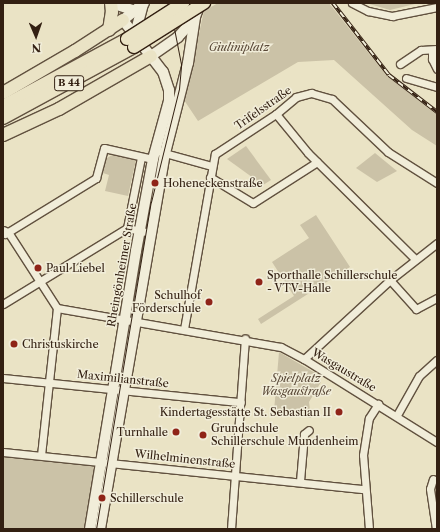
<!DOCTYPE html>
<meta charset="utf-8">
<style>
body{margin:0}
#map{position:relative;width:440px;height:532px;overflow:hidden;background:#eae3c5;font-family:"Libre Caslon Text",serif}
div>[style]{position:absolute}
.green>*{inset:0;background:#cbc2a7}
.roads{filter:drop-shadow(1px 0 #61513f) drop-shadow(-1px 0 #61513f) drop-shadow(0 1px #61513f) drop-shadow(0 -1px #61513f)}
.street>*{height:7px;margin:-3.5px;padding:0 3.5px;transform-origin:3.5px;border-radius:3.5px;background:#f1edd9}
.secondary>*{height:10px;margin:-5px;padding:0 5px;transform-origin:5px;border-radius:5px;background:#f1edd9}
.highway>*{height:12px;margin:-6px;padding:0 6px;transform-origin:6px;border-radius:6px;background:#eae3c5}
.tram>*{height:1px;margin:-0.5px;padding:0 0.5px;transform-origin:0.5px;border-radius:0.5px;background:#332012}
.rail>*{height:3.5px;margin-top:-1.75px;transform-origin:0;background:repeating-linear-gradient(90deg,#f1edd9 0 6px,#332012 0 12px);box-sizing:border-box;border-block:1px solid #332012}
.bridges{filter:drop-shadow(1px 0 #332012) drop-shadow(-1px 0 #332012) drop-shadow(0 1px #332012) drop-shadow(0 -1px #332012)}
.highway-bridge>*{height:12px;margin:-6px;padding:0 6px;transform-origin:6px;border-radius:6px;background:#eae3c5}
.dots>*{width:11px;height:11px;translate:-50% -50%;box-sizing:border-box;border:2px solid #f1edd9;border-radius:50%}
span{translate:-50% -50%;white-space:nowrap;text-align:center;line-height:1.15;-webkit-text-stroke:3px #f1edd9;paint-order:stroke}
.shield-label span{padding:1px 3px;background:#f1edd9;border:1px solid;border-radius:3px;-webkit-text-stroke-width:0}
.shield-label{font-size:10px;color:#332012;font-weight:700}
.park-label{font-size:11px;color:#594837;font-style:italic}
.street-label{font-size:11px;color:#332012}
.poi-label{font-size:11px;color:#332012}
.left{translate:0 -50%;text-align:left}
.right{translate:-100% -50%;text-align:right}
.frame{position:absolute;inset:0;border:4px solid #332012;pointer-events:none}
.north{position:absolute;left:16px;top:16px;width:40px;height:40px;-webkit-text-stroke:3px #f1edd9;paint-order:stroke;rotate:178deg;font-size:11px;font-weight:700;line-height:16px;text-align:center;color:#332012}
.north::after{content:'';display:block;margin:auto;width:14px;height:18px;background:#332012;clip-path:polygon(50% 0,100% 100%,50% 72%,0 100%)}
</style>
<div id="map">
<div class="green">
<i style="clip-path:polygon(218px 3px,329px 3px,386px 75px,437px 115px,437px 146px,412px 130px,334px 60px,298px 62px,198px 121px,184px 100px,204px 11px)"></i>
<i style="clip-path:polygon(366px 3px,419px 3px,390px 10px)"></i>
<i style="clip-path:polygon(246px 146px,271px 180px,263px 185px,227px 159px)"></i>
<i style="clip-path:polygon(375px 153px,397px 171px,377px 182px,356px 168px)"></i>
<i style="clip-path:polygon(114px 154px,136px 160px,128px 196px,105px 191px,109px 175px,103px 173px,105px 159px)"></i>
<i style="clip-path:polygon(316px 215px,350px 267px,261px 324px,258px 319px,294px 296px,272px 262px,309px 238px,300px 225px)"></i>
<i style="clip-path:polygon(279px 352px,317px 374px,315px 378px,321px 382px,309px 402px,311px 418px,274px 411px)"></i>
<i style="clip-path:polygon(3px 456px,94px 465px,88px 529px,3px 529px)"></i>
</div>
<div class="roads">
<div class="street">
<i style="left:352px;top:3px;width:18px;rotate:27deg"></i>
<i style="left:368px;top:11px;width:25px;rotate:12deg"></i>
<i style="left:392px;top:16px;width:46px;rotate:-11.3deg"></i>
<i style="left:432px;top:50px;width:9px;rotate:90deg"></i>
<i style="left:432px;top:59px;width:11px;rotate:63deg"></i>
<i style="left:400px;top:64px;width:25px;rotate:-34deg"></i>
<i style="left:421px;top:50px;width:16px;rotate:-4deg"></i>
<i style="left:406px;top:78px;width:32px;rotate:16deg"></i>
<i style="left:276px;top:114px;width:50px;rotate:50.6deg"></i>
<i style="left:308px;top:153px;width:151px;rotate:44.7deg"></i>
<i style="left:161px;top:152px;width:53px;rotate:15.4deg"></i>
<i style="left:210px;top:177px;width:50px;rotate:31.2deg"></i>
<i style="left:253px;top:203px;width:76px;rotate:-32.6deg"></i>
<i style="left:127px;top:228px;width:72px;rotate:-78.8deg"></i>
<i style="left:3px;top:230px;width:5px;rotate:22deg"></i>
<i style="left:8px;top:232px;width:90px;rotate:57.2deg"></i>
<i style="left:57px;top:308px;width:148px;rotate:96.2deg"></i>
<i style="left:5px;top:234px;width:107px;rotate:-31.6deg"></i>
<i style="left:96px;top:178px;width:31px;rotate:-75deg"></i>
<i style="left:104px;top:148px;width:50px;rotate:12.7deg"></i>
<i style="left:390px;top:280px;width:39px;rotate:48deg"></i>
<i style="left:416px;top:309px;width:24px;rotate:-28deg"></i>
<i style="left:3px;top:304px;width:145px;rotate:-31.5deg"></i>
<i style="left:127px;top:228px;width:25px;rotate:12deg"></i>
<i style="left:57px;top:308px;width:227px;rotate:9.9deg"></i>
<i style="left:281px;top:347px;width:26px;rotate:28deg"></i>
<i style="left:304px;top:359px;width:157px;rotate:32deg"></i>
<i style="left:184px;top:329px;width:178px;rotate:-80deg"></i>
<i style="left:215px;top:154px;width:73px;rotate:-33.3deg"></i>
<i style="left:276px;top:114px;width:26px;rotate:-40deg"></i>
<i style="left:296px;top:97px;width:16px;rotate:-15deg"></i>
<i style="left:311px;top:93px;width:22px;rotate:16deg"></i>
<i style="left:332px;top:99px;width:77px;rotate:43.4deg"></i>
<i style="left:388px;top:152px;width:58px;rotate:32.3deg"></i>
<i style="left:304px;top:359px;width:117px;rotate:-42.6deg"></i>
<i style="left:390px;top:280px;width:60px;rotate:-38.2deg"></i>
<i style="left:3px;top:378px;width:239px;rotate:5.8deg"></i>
<i style="left:397px;top:415px;width:45px;rotate:-60.6deg"></i>
<i style="left:419px;top:376px;width:24px;rotate:-42deg"></i>
<i style="left:3px;top:452px;width:363px;rotate:5.9deg"></i>
<i style="left:433px;top:479px;width:10px;rotate:107deg"></i>
<i style="left:430px;top:489px;width:40px;rotate:81.5deg"></i>
<i style="left:300px;top:481px;width:47px;rotate:-85.1deg"></i>
<i style="left:304px;top:434px;width:6px;rotate:-39deg"></i>
<i style="left:231px;top:529px;width:191px;rotate:-85.8deg"></i>
<i style="left:369px;top:529px;width:74px;rotate:-94.6deg"></i>
<i style="left:363px;top:455px;width:37px;rotate:-81deg"></i>
<i style="left:369px;top:418px;width:17px;rotate:-57deg"></i>
</div>
<div class="secondary">
<i style="left:111px;top:3px;width:25px;rotate:18deg"></i>
<i style="left:135px;top:34px;width:31px;rotate:-75deg"></i>
<i style="left:151px;top:56px;width:33px;rotate:-35deg"></i>
<i style="left:178px;top:37px;width:24px;rotate:-48deg"></i>
<i style="left:90px;top:529px;width:282px;rotate:-80.6deg"></i>
<i style="left:136px;top:251px;width:94px;rotate:-79.5deg"></i>
<i style="left:153px;top:159px;width:60px;rotate:-74.6deg"></i>
<i style="left:169px;top:101px;width:11px;rotate:-90deg"></i>
<i style="left:169px;top:90px;width:19px;rotate:-108deg"></i>
<i style="left:163px;top:72px;width:66px;rotate:-127.6deg"></i>
<i style="left:123px;top:20px;width:27px;rotate:-39deg"></i>
<i style="left:100px;top:529px;width:382px;rotate:-80.2deg"></i>
<i style="left:165px;top:153px;width:93px;rotate:-75.7deg"></i>
<i style="left:188px;top:63px;width:47px;rotate:-81.3deg"></i>
<i style="left:195px;top:17px;width:15px;rotate:-70deg"></i>
</div>
<div class="highway">
<i style="left:109px;top:30px;width:18px;rotate:-81deg"></i>
<i style="left:112px;top:12px;width:9px;rotate:-96deg"></i>
<i style="left:3px;top:93px;width:83px;rotate:-30.3deg"></i>
<i style="left:75px;top:51px;width:57px;rotate:-32.9deg"></i>
<i style="left:3px;top:106px;width:141px;rotate:-28.4deg"></i>
<i style="left:3px;top:118px;width:149px;rotate:-28.5deg"></i>
<i style="left:3px;top:135px;width:62px;rotate:-24.9deg"></i>
<i style="left:59px;top:109px;width:106px;rotate:-29.9deg"></i>
</div>
</div>
<div class="tram">
<i style="left:96px;top:529px;width:332px;rotate:-80.5deg"></i>
<i style="left:151px;top:202px;width:116px;rotate:-76.1deg"></i>
<i style="left:179px;top:89px;width:25px;rotate:-85deg"></i>
<i style="left:181px;top:64px;width:62px;rotate:-101.1deg"></i>
</div>
<div class="rail">
<i style="left:333px;top:3px;width:91px;rotate:52.1deg"></i>
<i style="left:389px;top:75px;width:61px;rotate:37.6deg"></i>
</div>
<div class="bridges">
<div class="highway-bridge">
<i style="left:127px;top:39px;width:67px;rotate:-32.7deg"></i>
<i style="left:134px;top:47px;width:83px;rotate:-32.2deg"></i>
</div>
</div>
<div class="dots">
<i style="left:155px;top:183px;background:#8f2418"></i>
<i style="left:38px;top:268px;background:#8f2418"></i>
<i style="left:259px;top:282px;background:#8f2418"></i>
<i style="left:209px;top:302px;background:#8f2418"></i>
<i style="left:14px;top:344px;background:#8f2418"></i>
<i style="left:339px;top:412px;background:#8f2418"></i>
<i style="left:176px;top:432px;background:#8f2418"></i>
<i style="left:203px;top:435px;background:#8f2418"></i>
<i style="left:102px;top:498px;background:#8f2418"></i>
</div>
<div class="shield-label">
<span style="left:69px;top:83px">B 44</span>
</div>
<div class="park-label">
<span style="left:239px;top:47px">Giuliniplatz</span>
<span style="left:296px;top:385px">Spielplatz<br>Wasgaustraße</span>
</div>
<div class="street-label">
<span style="left:263px;top:108px;rotate:-35deg">Trifelsstraße</span>
<span style="left:122px;top:265px;rotate:-80deg">Rheingönheimer Straße</span>
<span style="left:344px;top:370px;rotate:31deg">Wasgaustraße</span>
<span style="left:123px;top:379px;rotate:6deg">Maximilianstraße</span>
<span style="left:185px;top:459px;rotate:6deg">Wilhelminenstraße</span>
</div>
<div class="poi-label">
<span class="left" style="left:163px;top:183px">Hoheneckenstraße</span>
<span class="left" style="left:46px;top:268px">Paul Liebel</span>
<span class="left" style="left:267px;top:282px">Sporthalle Schillerschule<br>- VTV-Halle</span>
<span class="right" style="left:201px;top:302px">Schulhof<br>Förderschule</span>
<span class="left" style="left:22px;top:344px">Christuskirche</span>
<span class="right" style="left:331px;top:412px">Kindertagesstätte St. Sebastian II</span>
<span class="left" style="left:211px;top:435px">Grundschule<br>Schillerschule Mundenheim</span>
<span class="right" style="left:168px;top:432px">Turnhalle</span>
<span class="left" style="left:110px;top:498px">Schillerschule</span>
</div>
<div class="frame"></div>
<div class="north">N</div>
</div>
